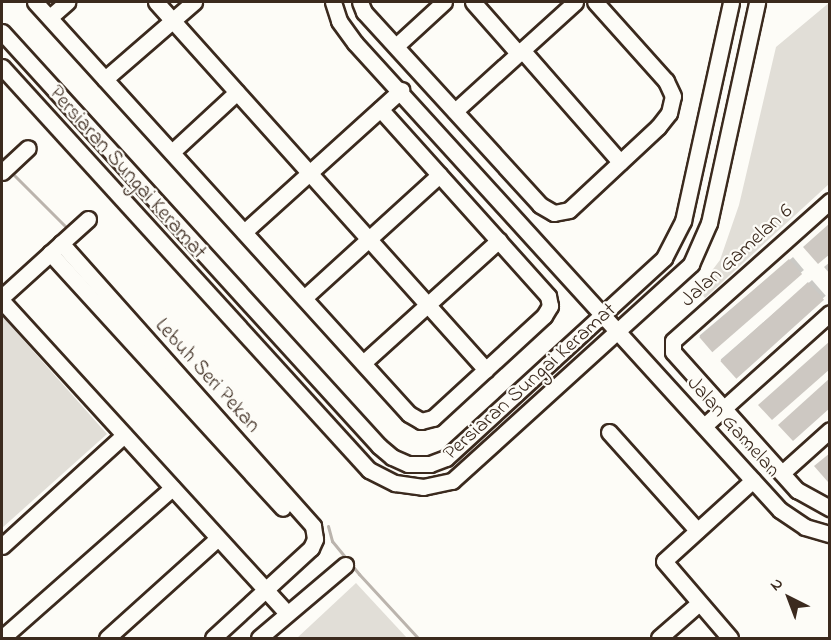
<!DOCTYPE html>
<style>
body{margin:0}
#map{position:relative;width:831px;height:640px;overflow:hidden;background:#fdfcf7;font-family:"Indie Flower",sans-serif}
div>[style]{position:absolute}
.green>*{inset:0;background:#e1ded7}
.shadow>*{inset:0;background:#0003;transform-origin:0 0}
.stream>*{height:3px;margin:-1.5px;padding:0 1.5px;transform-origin:1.5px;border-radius:1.5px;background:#bbb4ad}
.building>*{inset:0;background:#cdc8c2;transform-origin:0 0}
.roads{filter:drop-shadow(2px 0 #3b2a1e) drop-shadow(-2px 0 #3b2a1e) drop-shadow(0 2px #3b2a1e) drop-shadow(0 -2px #3b2a1e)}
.minor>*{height:15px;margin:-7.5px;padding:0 7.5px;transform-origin:7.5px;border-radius:7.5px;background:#fdfcf7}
span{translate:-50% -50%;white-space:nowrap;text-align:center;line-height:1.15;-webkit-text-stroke:4.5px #fdfcf7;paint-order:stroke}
.street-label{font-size:21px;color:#3b2a1e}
.frame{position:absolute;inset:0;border:3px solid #3b2a1e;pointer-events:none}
.north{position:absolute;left:759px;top:568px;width:60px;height:60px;-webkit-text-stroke:4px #fdfcf7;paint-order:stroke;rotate:318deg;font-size:16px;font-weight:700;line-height:24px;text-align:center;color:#3b2a1e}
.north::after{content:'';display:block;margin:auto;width:21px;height:27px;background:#3b2a1e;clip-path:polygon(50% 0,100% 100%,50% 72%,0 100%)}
</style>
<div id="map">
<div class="green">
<i style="clip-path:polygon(830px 2px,829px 184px,705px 298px,698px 289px,720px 260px,739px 205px,776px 47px)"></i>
<i style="clip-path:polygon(2px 316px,107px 434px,2px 528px)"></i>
<i style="clip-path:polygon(356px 583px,407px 638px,297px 638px)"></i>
</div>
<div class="shadow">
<i style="left:793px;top:257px;width:17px;height:122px;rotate:50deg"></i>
<i style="clip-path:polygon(830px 262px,830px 274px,824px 267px)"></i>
<i style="left:812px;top:280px;width:21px;height:121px;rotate:49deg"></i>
</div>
<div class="stream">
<i style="left:11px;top:172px;width:76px;rotate:45deg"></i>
<i style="left:328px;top:526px;width:16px;rotate:75deg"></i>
<i style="left:332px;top:541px;width:43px;rotate:50.7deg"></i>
<i style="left:359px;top:574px;width:87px;rotate:47.3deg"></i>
</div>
<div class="building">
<i style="clip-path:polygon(830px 223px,830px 254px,818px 264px,803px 247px)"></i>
<i style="left:789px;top:259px;width:20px;height:119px;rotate:49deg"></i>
<i style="left:808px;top:282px;width:24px;height:118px;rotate:48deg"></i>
<i style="clip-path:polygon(830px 341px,830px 369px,772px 420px,758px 405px)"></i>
<i style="clip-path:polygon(830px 378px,830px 408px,793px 441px,778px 425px)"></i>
<i style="clip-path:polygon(830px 453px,830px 480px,828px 482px,814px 466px)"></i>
</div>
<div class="roads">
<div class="minor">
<i style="left:35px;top:2px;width:556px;rotate:47.77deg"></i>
<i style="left:409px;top:414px;width:14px;rotate:30deg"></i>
<i style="left:421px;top:421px;width:12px;rotate:-14deg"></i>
<i style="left:433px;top:418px;width:151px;rotate:-42.6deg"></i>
<i style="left:544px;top:316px;width:12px;rotate:-59deg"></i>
<i style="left:550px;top:306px;width:10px;rotate:-101deg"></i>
<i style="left:548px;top:296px;width:251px;rotate:-131.9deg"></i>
<i style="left:156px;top:2px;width:494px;rotate:48.1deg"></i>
<i style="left:333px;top:2px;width:20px;rotate:72deg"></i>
<i style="left:339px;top:21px;width:27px;rotate:54deg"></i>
<i style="left:355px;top:43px;width:631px;rotate:47.7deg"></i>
<i style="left:780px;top:510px;width:30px;rotate:34deg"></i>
<i style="left:805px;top:527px;width:26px;rotate:16deg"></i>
<i style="left:360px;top:2px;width:11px;rotate:68deg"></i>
<i style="left:364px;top:12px;width:261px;rotate:47.6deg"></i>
<i style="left:540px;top:205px;width:16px;rotate:30deg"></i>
<i style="left:554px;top:213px;width:15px;rotate:-11deg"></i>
<i style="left:569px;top:210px;width:122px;rotate:-43deg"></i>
<i style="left:658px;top:127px;width:18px;rotate:-52deg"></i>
<i style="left:669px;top:113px;width:17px;rotate:-77deg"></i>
<i style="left:673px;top:96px;width:17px;rotate:-115deg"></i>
<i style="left:666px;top:81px;width:106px;rotate:-131.9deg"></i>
<i style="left:473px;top:2px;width:68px;rotate:48.6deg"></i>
<i style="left:50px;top:17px;width:23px;rotate:-41deg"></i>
<i style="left:2px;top:32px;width:560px;rotate:47.68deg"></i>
<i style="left:379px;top:446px;width:17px;rotate:40deg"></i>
<i style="left:392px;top:457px;width:17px;rotate:24deg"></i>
<i style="left:408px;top:464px;width:22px"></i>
<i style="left:430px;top:464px;width:17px;rotate:-21deg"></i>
<i style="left:446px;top:458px;width:296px;rotate:-42.5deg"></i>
<i style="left:664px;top:258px;width:42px;rotate:-62.8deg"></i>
<i style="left:683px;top:221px;width:224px;rotate:-77.6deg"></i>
<i style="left:396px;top:46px;width:65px;rotate:-42.5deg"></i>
<i style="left:522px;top:50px;width:149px;rotate:48.8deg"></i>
<i style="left:2px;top:67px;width:545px;rotate:47.68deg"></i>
<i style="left:369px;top:470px;width:29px;rotate:27deg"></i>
<i style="left:395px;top:483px;width:28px;rotate:8deg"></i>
<i style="left:423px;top:487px;width:30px;rotate:-12deg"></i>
<i style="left:452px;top:481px;width:323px;rotate:-42.2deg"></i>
<i style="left:691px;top:264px;width:45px;rotate:-66.3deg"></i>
<i style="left:709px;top:223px;width:226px;rotate:-77.7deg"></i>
<i style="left:105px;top:79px;width:118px;rotate:-40.9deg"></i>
<i style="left:455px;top:111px;width:162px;rotate:-42.2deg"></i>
<i style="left:172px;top:152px;width:88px;rotate:-42.7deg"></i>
<i style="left:2px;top:172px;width:35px;rotate:-43deg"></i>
<i style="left:830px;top:201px;width:210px;rotate:138.3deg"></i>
<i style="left:673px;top:341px;width:11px;rotate:90deg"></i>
<i style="left:673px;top:352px;width:186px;rotate:48.1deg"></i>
<i style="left:797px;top:490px;width:38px;rotate:29deg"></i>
<i style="left:244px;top:232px;width:212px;rotate:-42.1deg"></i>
<i style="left:61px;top:243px;width:379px;rotate:48.3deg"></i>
<i style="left:313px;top:526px;width:13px;rotate:81deg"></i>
<i style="left:50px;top:253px;width:345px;rotate:47.6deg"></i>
<i style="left:2px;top:297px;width:116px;rotate:-42.2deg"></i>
<i style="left:304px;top:298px;width:183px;rotate:-42.3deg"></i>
<i style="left:2px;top:301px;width:423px;rotate:47.6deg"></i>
<i style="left:363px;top:363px;width:183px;rotate:-42.1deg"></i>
<i style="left:704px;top:426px;width:169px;rotate:-41.9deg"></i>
<i style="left:609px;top:432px;width:132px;rotate:48.1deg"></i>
<i style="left:782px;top:473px;width:64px;rotate:-41.9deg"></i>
<i style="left:2px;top:546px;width:165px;rotate:-42.3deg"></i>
<i style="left:2px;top:638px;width:227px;rotate:-41.4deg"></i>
<i style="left:107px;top:638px;width:149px;rotate:-42deg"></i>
<i style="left:213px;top:638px;width:133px;rotate:-42.6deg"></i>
<i style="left:311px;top:548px;width:10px;rotate:-66deg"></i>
<i style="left:259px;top:638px;width:113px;rotate:-40.3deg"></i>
<i style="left:659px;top:638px;width:53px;rotate:-41.2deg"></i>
<i style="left:730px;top:638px;width:101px;rotate:-130.6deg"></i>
<i style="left:664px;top:561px;width:120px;rotate:-42.3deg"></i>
</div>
</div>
<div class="street-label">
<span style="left:127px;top:173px;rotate:48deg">Persiaran Sungai Keramat</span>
<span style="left:737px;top:256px;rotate:-42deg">Jalan Gamelan 6</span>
<span style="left:207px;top:376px;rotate:48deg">Lebuh Seri Pekan</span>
<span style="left:530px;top:382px;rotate:-42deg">Persiaran Sungai Keramat</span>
<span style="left:733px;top:427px;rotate:48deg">Jalan Gamelan</span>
</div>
<div class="frame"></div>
<div class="north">N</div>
</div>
